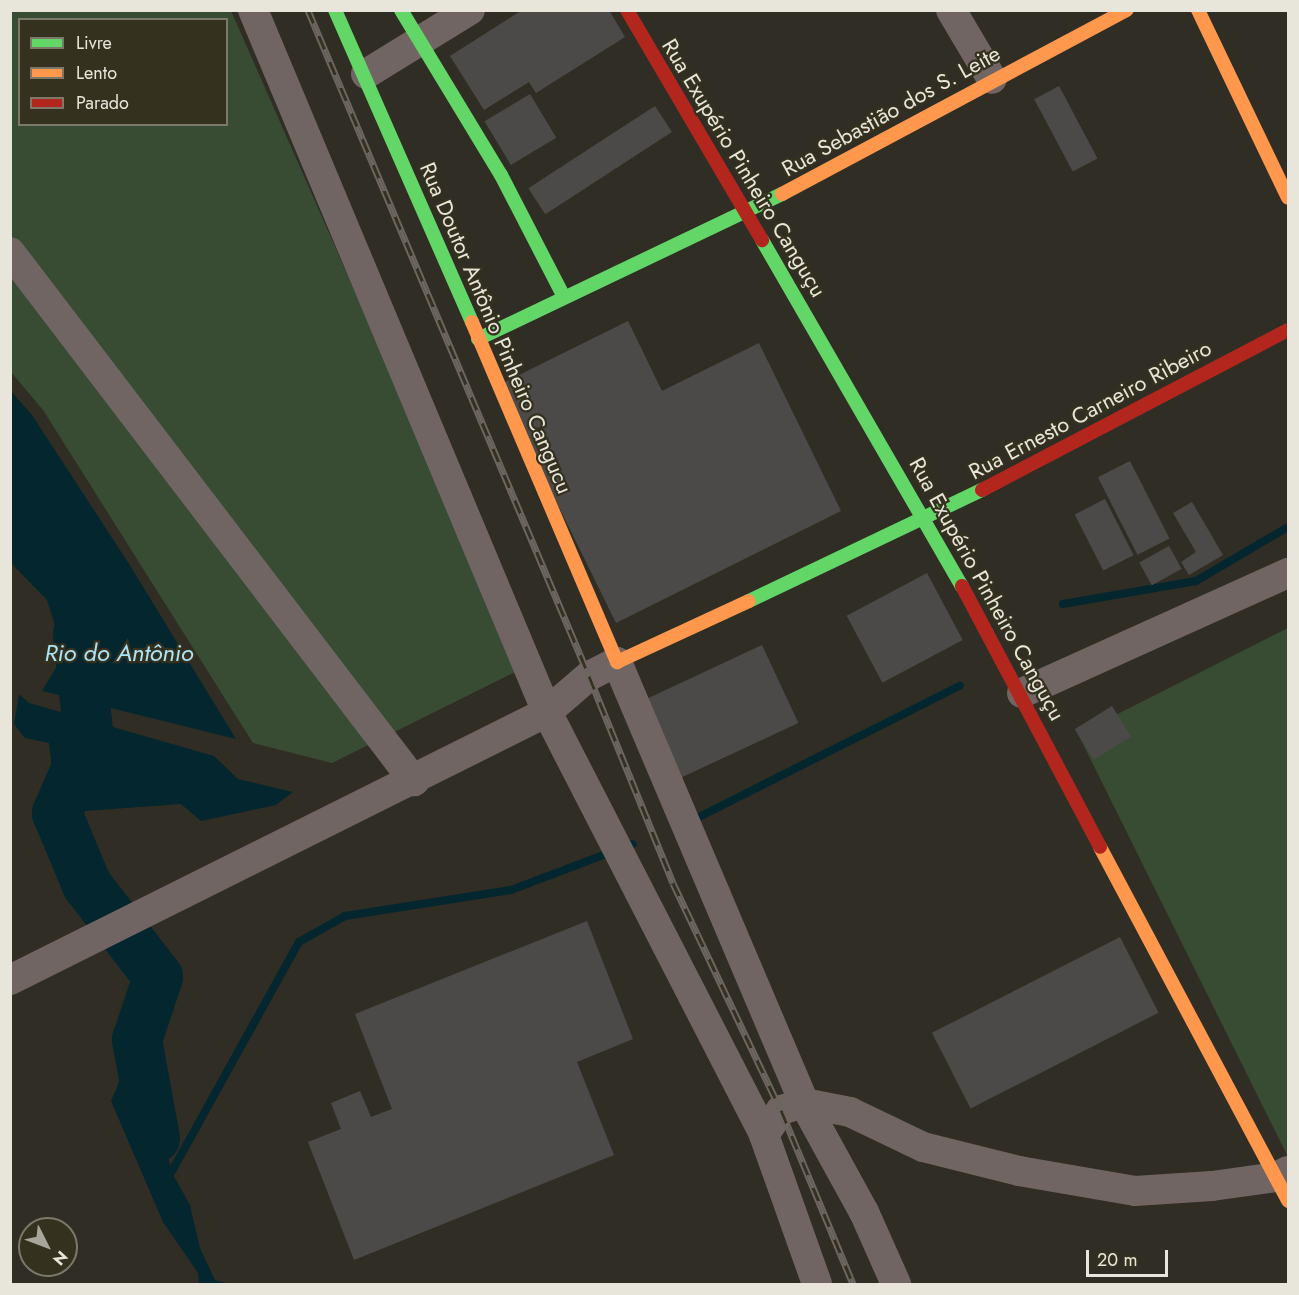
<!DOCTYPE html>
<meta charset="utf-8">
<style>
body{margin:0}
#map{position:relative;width:1299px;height:1295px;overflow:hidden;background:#302e24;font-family:Jost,sans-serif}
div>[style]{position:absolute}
.green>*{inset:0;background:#384b33}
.water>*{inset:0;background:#04262e}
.stream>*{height:8px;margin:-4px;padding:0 4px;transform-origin:4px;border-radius:4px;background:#04262e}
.river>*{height:50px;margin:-25px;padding:0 25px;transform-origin:25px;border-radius:25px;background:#04262e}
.building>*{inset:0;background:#4c4a49;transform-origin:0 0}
.street>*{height:30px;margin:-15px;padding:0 15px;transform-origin:15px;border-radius:15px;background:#716563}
.fast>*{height:14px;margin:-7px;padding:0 7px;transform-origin:7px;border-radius:7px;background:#63d668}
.slow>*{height:14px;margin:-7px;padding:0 7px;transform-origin:7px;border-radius:7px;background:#ff974d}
.jam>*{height:14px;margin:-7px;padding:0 7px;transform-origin:7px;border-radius:7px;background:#b3261e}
.rail>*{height:7px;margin-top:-3.5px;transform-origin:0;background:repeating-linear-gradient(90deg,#35311f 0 14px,#6c6560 0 28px);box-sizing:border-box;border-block:2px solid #6c6560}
span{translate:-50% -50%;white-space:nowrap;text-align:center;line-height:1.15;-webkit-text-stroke:4.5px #35311f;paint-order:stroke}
.street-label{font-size:22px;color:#e8e5da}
.water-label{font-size:24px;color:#ace4f7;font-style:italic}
.frame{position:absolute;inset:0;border:12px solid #e8e5da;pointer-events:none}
.legend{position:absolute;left:18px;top:18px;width:210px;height:108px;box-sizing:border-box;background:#35311f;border:2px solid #7d796a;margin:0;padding:8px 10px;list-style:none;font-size:18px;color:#e8e5da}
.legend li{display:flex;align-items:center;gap:12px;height:30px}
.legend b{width:30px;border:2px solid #7d796a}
.north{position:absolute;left:18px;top:1217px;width:60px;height:60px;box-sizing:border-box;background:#35311f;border:2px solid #7d796a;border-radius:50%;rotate:132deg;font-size:16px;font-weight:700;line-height:24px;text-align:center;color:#e8e5da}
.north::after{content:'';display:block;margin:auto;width:21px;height:27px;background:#a8a59a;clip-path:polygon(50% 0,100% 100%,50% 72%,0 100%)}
.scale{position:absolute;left:1086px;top:1250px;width:82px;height:27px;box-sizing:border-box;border:3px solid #e8e5da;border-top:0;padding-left:8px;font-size:18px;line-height:21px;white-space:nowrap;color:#e8e5da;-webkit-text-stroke:4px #35311f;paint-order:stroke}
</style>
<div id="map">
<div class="green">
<i style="clip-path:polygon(evenodd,10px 11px,231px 11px,500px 620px,517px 671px,332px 763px,253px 743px,43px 410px,11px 372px,10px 11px,20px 20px,226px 20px,226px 124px,20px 124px,20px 20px)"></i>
<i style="clip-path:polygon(1288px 628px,1288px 1157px,1078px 734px)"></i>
</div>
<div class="water">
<i style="clip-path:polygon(10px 390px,32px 415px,131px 567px,236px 739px,42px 691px,64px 654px,47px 600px,11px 563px)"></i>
<i style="clip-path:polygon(19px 694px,29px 703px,214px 756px,238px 779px,293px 792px,276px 805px,201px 821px,181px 804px,57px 813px,49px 743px,25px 738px,14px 724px)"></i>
<i style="clip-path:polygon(137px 1040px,140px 1064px,163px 1129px,171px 1171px,190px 1205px,200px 1248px,215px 1280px,229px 1284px,199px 1284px,198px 1273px,163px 1222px,111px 1101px)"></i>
</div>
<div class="stream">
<i style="left:1063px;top:604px;width:135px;rotate:-9.8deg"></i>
<i style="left:1196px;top:581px;width:107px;rotate:-30.4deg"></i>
<i style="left:691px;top:821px;width:301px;rotate:-26.7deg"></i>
<i style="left:167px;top:1180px;width:272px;rotate:-61deg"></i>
<i style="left:299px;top:942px;width:53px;rotate:-29.5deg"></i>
<i style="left:345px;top:916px;width:168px;rotate:-8.9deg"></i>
<i style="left:511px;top:890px;width:130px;rotate:-20.7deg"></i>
</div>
<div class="river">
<i style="left:78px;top:634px;width:107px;rotate:84.1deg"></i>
<i style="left:89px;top:740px;width:80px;rotate:113.7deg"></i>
<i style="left:57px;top:813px;width:78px;rotate:67.4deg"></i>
<i style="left:87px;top:885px;width:116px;rotate:52.3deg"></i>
<i style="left:158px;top:977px;width:66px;rotate:108.4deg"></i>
<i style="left:137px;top:1040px;width:100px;rotate:79.6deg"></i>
</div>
<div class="building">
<i style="clip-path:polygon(522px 10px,609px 10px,625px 37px,536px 93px,529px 82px,484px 110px,450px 56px)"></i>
<i style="left:1059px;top:86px;width:82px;height:28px;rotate:62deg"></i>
<i style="left:530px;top:94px;width:51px;height:53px;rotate:59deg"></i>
<i style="left:655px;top:106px;width:31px;height:151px;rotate:57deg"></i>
<i style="clip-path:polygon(628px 321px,662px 391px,759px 343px,841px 511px,616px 623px,499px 385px)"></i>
<i style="left:1130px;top:461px;width:87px;height:36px;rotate:63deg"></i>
<i style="left:1105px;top:499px;width:63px;height:34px;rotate:63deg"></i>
<i style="clip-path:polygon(1192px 502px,1223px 555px,1189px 575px,1181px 562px,1196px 552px,1173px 513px)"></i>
<i style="left:1169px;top:546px;width:26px;height:34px;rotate:61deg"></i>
<i style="left:927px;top:573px;width:76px;height:91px;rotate:62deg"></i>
<i style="left:762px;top:645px;width:86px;height:140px;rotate:65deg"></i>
<i style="left:1112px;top:706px;width:36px;height:44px;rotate:58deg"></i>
<i style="clip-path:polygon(587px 921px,633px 1039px,577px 1062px,614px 1155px,354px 1260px,308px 1142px,341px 1129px,331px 1103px,360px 1091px,371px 1117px,392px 1109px,355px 1014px)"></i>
<i style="left:1120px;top:937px;width:85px;height:211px;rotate:63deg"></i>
</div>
<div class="street">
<i style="left:253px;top:10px;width:761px;rotate:67.28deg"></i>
<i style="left:547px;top:712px;width:475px;rotate:62.8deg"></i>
<i style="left:764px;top:1135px;width:158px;rotate:70.4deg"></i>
<i style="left:951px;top:10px;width:80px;rotate:59.3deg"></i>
<i style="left:366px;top:74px;width:122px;rotate:-31.6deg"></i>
<i style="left:10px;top:252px;width:666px;rotate:52.63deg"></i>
<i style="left:1022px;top:693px;width:292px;rotate:-24.3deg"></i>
<i style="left:10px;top:980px;width:600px;rotate:-26.52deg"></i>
<i style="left:547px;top:712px;width:55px;rotate:-40.6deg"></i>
<i style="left:589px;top:676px;width:31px;rotate:-27deg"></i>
<i style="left:617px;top:662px;width:479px;rotate:67deg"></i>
<i style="left:804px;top:1103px;width:124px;rotate:61.2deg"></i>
<i style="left:864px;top:1212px;width:79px;rotate:66deg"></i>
<i style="left:764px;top:1135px;width:30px;rotate:-56deg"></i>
<i style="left:781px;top:1110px;width:24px;rotate:-17deg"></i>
<i style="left:804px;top:1103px;width:47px;rotate:11.1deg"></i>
<i style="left:850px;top:1112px;width:81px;rotate:25.6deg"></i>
<i style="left:923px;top:1147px;width:99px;rotate:14deg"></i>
<i style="left:1019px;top:1171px;width:118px;rotate:9.8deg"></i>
<i style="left:1135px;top:1191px;width:77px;rotate:-3.7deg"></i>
<i style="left:1212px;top:1186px;width:65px;rotate:-8deg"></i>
<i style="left:1276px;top:1177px;width:13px;rotate:-27deg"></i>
</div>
<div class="fast">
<i style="left:335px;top:10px;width:341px;rotate:66.3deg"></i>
<i style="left:401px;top:10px;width:193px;rotate:58.8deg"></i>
<i style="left:501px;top:175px;width:137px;rotate:62.7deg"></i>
<i style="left:762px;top:240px;width:400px;rotate:60deg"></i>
<i style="left:478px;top:339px;width:337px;rotate:-25.5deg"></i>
<i style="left:749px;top:601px;width:258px;rotate:-25.5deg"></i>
</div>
<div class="slow">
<i style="left:1198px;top:10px;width:208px;rotate:64.4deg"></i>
<i style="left:782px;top:194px;width:391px;rotate:-28.1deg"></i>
<i style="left:472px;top:322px;width:370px;rotate:66.9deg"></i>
<i style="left:617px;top:662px;width:145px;rotate:-24.8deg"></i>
<i style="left:1100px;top:847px;width:401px;rotate:62deg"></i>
</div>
<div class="jam">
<i style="left:627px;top:10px;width:267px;rotate:59.6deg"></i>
<i style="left:982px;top:490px;width:345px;rotate:-27.6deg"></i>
<i style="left:962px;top:586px;width:295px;rotate:62.1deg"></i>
</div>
<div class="rail">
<i style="left:308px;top:10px;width:723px;rotate:67.12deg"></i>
<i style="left:589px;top:676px;width:223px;rotate:67.9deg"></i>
<i style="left:673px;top:883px;width:251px;rotate:64.6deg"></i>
<i style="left:781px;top:1110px;width:188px;rotate:67.5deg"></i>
</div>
<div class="street-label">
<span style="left:891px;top:111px;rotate:-29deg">Rua Sebastião dos S. Leite</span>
<span style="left:744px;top:168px;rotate:59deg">Rua Exupério Pinheiro Canguçu</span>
<span style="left:496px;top:328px;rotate:67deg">Rua Doutor Antônio Pinheiro Cangucu</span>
<span style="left:1090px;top:410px;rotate:-28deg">Rua Ernesto Carneiro Ribeiro</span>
<span style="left:987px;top:589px;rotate:61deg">Rua Exupério Pinheiro Canguçu</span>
</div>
<div class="water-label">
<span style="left:119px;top:653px">Rio do Antônio</span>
</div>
<div class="frame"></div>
<ul class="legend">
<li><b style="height:8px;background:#63d668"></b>Livre</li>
<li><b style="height:8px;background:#ff974d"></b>Lento</li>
<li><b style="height:8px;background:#b3261e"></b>Parado</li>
</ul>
<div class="north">N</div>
<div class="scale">20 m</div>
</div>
